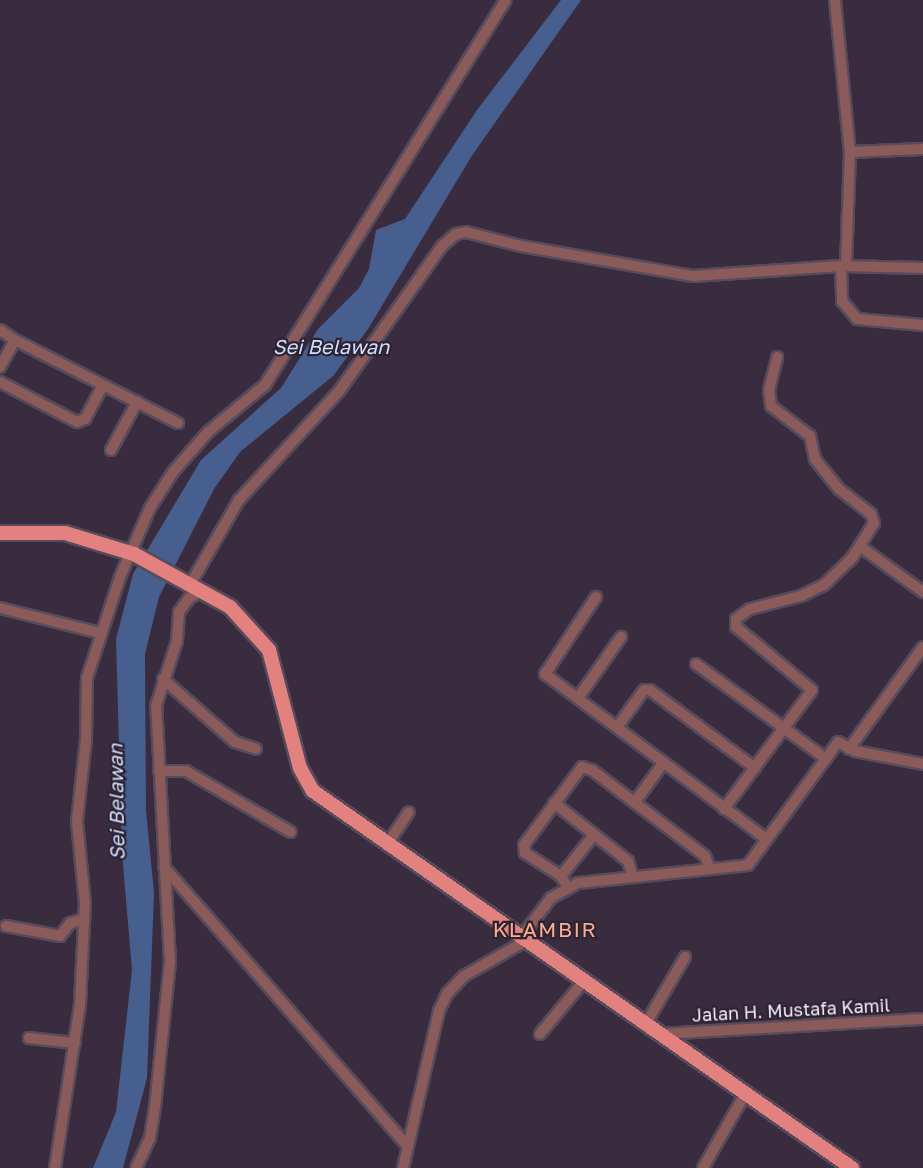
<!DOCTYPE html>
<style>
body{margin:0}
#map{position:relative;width:923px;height:1168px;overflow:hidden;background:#382c3e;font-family:"Golos Text",sans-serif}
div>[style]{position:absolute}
.water>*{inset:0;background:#475f8e}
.roads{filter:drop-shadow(2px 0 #564b5c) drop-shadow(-2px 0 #564b5c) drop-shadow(0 2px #564b5c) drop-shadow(0 -2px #564b5c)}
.minor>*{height:10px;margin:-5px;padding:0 5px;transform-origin:5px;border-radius:5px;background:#8b5b59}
.major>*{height:14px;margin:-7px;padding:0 7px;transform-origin:7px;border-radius:7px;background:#e3817f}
span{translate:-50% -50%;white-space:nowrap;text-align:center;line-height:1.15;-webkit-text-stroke:4.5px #2e2334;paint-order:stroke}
.street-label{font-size:18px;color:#f3ebf7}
.water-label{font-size:20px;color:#cfdffd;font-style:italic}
.quarter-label{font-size:21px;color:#fbad90;letter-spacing:1.5px}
</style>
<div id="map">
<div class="water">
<i style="clip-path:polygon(561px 0,581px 0,471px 157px,368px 329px,333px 376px,240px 452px,214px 489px,159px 597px,145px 654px,146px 810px,154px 893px,147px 1078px,123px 1168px,93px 1168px,116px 1112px,132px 970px,122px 853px,116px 639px,133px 574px,201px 460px,281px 388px,318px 329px,359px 288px,369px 269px,376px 230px,405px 219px,477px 110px)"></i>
</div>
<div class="roads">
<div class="minor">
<i style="left:835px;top:0;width:153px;rotate:84.4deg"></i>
<i style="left:850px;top:152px;width:114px;rotate:92deg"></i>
<i style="left:850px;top:152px;width:73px;rotate:-2.4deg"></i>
<i style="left:841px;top:266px;width:35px;rotate:88deg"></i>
<i style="left:842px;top:301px;width:23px;rotate:50deg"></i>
<i style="left:857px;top:319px;width:66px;rotate:5.2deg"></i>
<i style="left:0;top:330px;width:18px;rotate:34deg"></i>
<i style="left:15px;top:340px;width:31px;rotate:119deg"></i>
<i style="left:15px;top:340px;width:183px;rotate:27deg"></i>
<i style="left:0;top:382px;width:87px;rotate:27.5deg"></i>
<i style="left:77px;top:422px;width:9px;rotate:-21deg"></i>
<i style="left:85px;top:419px;width:38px;rotate:-62deg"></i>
<i style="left:111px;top:450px;width:55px;rotate:-61.6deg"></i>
<i style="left:861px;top:547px;width:77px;rotate:36deg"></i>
<i style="left:191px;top:583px;width:96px;rotate:-60deg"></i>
<i style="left:239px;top:500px;width:149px;rotate:-47.4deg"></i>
<i style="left:340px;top:390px;width:176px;rotate:-54.7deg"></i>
<i style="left:442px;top:246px;width:18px;rotate:-41deg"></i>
<i style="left:456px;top:234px;width:10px;rotate:-11deg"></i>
<i style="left:466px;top:232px;width:57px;rotate:14.3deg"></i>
<i style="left:521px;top:246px;width:175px;rotate:9.9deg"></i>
<i style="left:693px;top:276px;width:148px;rotate:-3.9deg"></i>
<i style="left:841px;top:266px;width:82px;rotate:1.4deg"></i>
<i style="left:596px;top:597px;width:92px;rotate:123.5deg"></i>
<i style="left:545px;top:674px;width:276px;rotate:36.7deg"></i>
<i style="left:0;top:608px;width:103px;rotate:14deg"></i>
<i style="left:696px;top:664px;width:160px;rotate:36.1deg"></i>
<i style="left:163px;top:679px;width:96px;rotate:41.2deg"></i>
<i style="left:235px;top:742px;width:22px;rotate:18deg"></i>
<i style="left:578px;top:698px;width:75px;rotate:-54.8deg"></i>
<i style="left:618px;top:726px;width:44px;rotate:-54.2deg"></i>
<i style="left:644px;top:690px;width:6px"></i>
<i style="left:650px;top:690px;width:131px;rotate:36.6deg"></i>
<i style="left:849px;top:749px;width:126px;rotate:-54deg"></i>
<i style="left:159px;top:771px;width:27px"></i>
<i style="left:186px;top:771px;width:121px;rotate:30.2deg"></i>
<i style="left:635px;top:802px;width:49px;rotate:-54.1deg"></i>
<i style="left:554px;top:803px;width:94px;rotate:38.1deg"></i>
<i style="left:628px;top:861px;width:14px;rotate:73deg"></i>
<i style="left:724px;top:809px;width:148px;rotate:-53.5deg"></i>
<i style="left:812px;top:690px;width:99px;rotate:-140.3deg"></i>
<i style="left:736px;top:627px;width:8px;rotate:-90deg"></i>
<i style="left:736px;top:619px;width:17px;rotate:-36deg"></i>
<i style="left:750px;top:609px;width:53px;rotate:-14.3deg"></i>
<i style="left:801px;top:596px;width:25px;rotate:-26deg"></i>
<i style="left:824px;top:585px;width:39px;rotate:-44deg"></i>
<i style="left:852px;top:558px;width:41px;rotate:-57.8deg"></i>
<i style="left:874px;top:523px;width:9px;rotate:-108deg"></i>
<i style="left:871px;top:514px;width:41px;rotate:-142deg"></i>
<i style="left:839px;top:489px;width:38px;rotate:-129deg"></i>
<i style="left:815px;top:459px;width:24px;rotate:-102deg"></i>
<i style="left:810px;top:436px;width:49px;rotate:-142.4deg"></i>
<i style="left:771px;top:406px;width:16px;rotate:-97deg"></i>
<i style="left:769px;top:390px;width:34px;rotate:-76deg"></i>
<i style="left:388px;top:843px;width:37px;rotate:-56deg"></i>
<i style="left:164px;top:867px;width:371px;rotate:48.9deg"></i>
<i style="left:561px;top:876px;width:53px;rotate:-51.2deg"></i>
<i style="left:567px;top:886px;width:12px;rotate:-121deg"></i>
<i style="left:561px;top:876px;width:43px;rotate:-147.4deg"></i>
<i style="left:525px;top:853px;width:8px;rotate:-97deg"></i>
<i style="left:524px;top:845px;width:97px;rotate:-53.4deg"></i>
<i style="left:582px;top:767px;width:10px;rotate:17deg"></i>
<i style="left:592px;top:770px;width:142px;rotate:37.3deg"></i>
<i style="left:705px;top:856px;width:14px;rotate:69deg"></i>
<i style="left:6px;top:926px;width:55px;rotate:10.5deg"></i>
<i style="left:60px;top:936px;width:16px;rotate:-52deg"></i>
<i style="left:70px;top:923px;width:15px;rotate:-16deg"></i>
<i style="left:522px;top:936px;width:48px;rotate:-52.7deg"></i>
<i style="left:551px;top:898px;width:31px;rotate:-29deg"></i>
<i style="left:578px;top:883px;width:171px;rotate:-6deg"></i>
<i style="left:748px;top:865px;width:152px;rotate:-53.8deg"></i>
<i style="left:838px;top:742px;width:19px;rotate:28deg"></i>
<i style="left:855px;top:751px;width:69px;rotate:10.8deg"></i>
<i style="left:645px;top:1025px;width:79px;rotate:-59.5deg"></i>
<i style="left:540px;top:1034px;width:67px;rotate:-50.4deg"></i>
<i style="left:661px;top:1034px;width:262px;rotate:-3.3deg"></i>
<i style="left:29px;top:1038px;width:46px;rotate:6.2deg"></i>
<i style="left:55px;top:1168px;width:166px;rotate:-81.3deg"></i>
<i style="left:80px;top:1004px;width:101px;rotate:-87.2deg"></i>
<i style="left:85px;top:903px;width:82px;rotate:-95.6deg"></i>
<i style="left:77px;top:821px;width:82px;rotate:-83.7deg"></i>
<i style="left:86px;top:739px;width:61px;rotate:-89.1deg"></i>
<i style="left:87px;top:678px;width:106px;rotate:-71.9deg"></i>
<i style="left:120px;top:577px;width:75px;rotate:-66.5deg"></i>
<i style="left:150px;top:508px;width:43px;rotate:-57.4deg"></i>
<i style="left:173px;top:472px;width:53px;rotate:-48.8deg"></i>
<i style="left:208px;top:432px;width:74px;rotate:-39.5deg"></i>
<i style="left:265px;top:385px;width:454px;rotate:-58deg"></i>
<i style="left:136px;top:1168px;width:33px;rotate:-65deg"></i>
<i style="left:150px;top:1138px;width:31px;rotate:-81deg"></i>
<i style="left:155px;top:1107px;width:147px;rotate:-84.1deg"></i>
<i style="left:170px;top:961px;width:255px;rotate:-93.1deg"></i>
<i style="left:156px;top:706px;width:68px;rotate:-72.1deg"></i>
<i style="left:177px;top:641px;width:29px;rotate:-86deg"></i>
<i style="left:179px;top:612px;width:17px;rotate:-54deg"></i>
<i style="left:189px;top:598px;width:17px;rotate:-28deg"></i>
<i style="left:403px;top:1168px;width:161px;rotate:-77.1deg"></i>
<i style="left:439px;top:1011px;width:19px;rotate:-65deg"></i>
<i style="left:447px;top:994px;width:25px;rotate:-47deg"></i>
<i style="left:464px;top:976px;width:73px;rotate:-29.7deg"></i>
<i style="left:703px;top:1168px;width:85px;rotate:-60.4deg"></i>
</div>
<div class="major">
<i style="left:0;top:533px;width:65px"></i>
<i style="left:65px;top:533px;width:72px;rotate:16.9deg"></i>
<i style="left:134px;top:554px;width:110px;rotate:28.9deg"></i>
<i style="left:230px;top:607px;width:58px;rotate:47.8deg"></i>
<i style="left:269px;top:650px;width:122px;rotate:75.3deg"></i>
<i style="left:300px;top:768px;width:26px;rotate:61deg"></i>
<i style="left:313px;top:791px;width:658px;rotate:34.97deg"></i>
</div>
</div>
<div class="street-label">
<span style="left:791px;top:1010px;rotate:-3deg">Jalan H. Mustafa Kamil</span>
</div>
<div class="water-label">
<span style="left:331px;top:346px">Sei Belawan</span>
<span style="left:116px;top:802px;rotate:-91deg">Sei Belawan</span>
</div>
<div class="quarter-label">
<span style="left:545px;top:929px">KLAMBIR</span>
</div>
</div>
